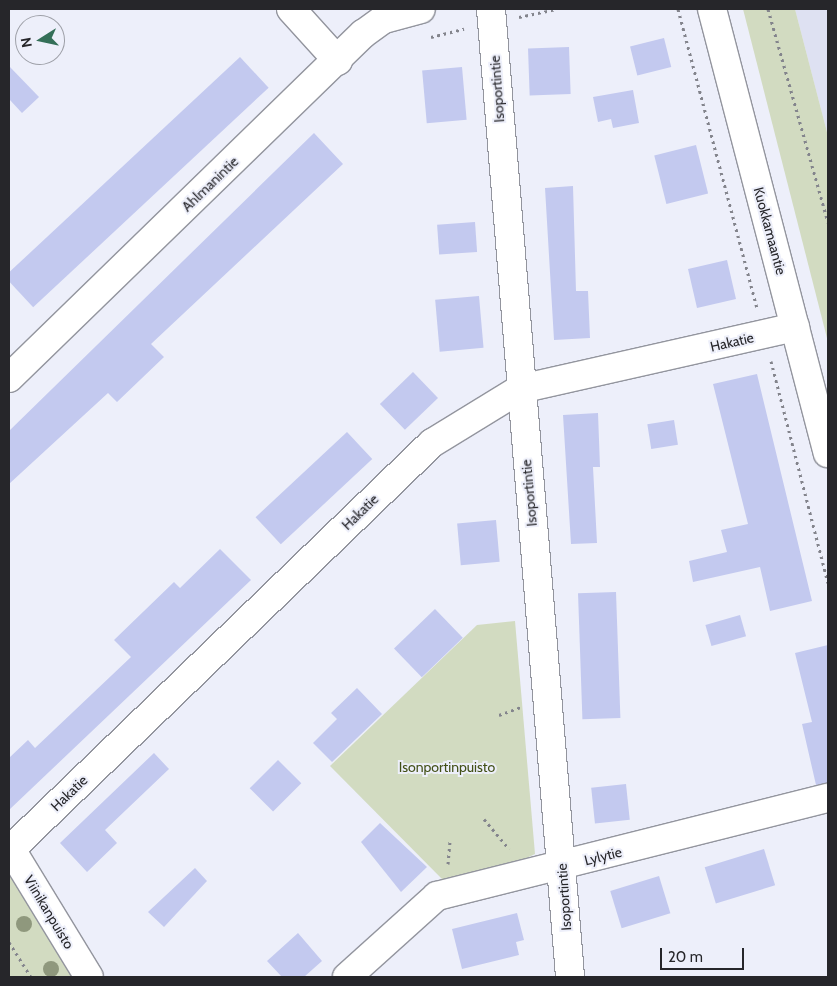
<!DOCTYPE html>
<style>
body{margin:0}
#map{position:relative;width:837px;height:986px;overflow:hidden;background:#edeffa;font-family:Cabin,sans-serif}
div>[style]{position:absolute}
.built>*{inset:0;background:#dee1f2}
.green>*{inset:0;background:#d2dbc1}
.building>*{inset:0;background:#c3c9ef;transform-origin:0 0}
.path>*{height:3px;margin-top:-1.5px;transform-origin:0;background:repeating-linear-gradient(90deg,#83848c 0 2.5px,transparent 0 6.5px)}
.roads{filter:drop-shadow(1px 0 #93959e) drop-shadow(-1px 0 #93959e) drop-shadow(0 1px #93959e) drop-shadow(0 -1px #93959e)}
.minor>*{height:28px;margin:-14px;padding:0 14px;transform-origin:14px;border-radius:14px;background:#fff}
.tertiary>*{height:28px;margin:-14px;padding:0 14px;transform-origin:14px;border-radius:14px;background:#fff}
.secondary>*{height:28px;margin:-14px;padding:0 14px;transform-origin:14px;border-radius:14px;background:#fff}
.trees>*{width:16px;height:16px;margin:-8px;border-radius:50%;background:#8f987d}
span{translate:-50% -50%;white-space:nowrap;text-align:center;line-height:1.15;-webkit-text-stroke:4px #edeffa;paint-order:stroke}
.street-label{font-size:14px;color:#26262a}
.park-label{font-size:14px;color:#425017}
.frame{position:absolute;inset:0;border:10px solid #26262a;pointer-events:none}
.north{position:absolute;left:15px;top:15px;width:50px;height:50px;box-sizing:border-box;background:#edeffa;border:1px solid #9d9fa7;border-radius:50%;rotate:260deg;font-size:14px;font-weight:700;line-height:20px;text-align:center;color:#26262a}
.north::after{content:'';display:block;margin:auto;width:18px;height:22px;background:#346f58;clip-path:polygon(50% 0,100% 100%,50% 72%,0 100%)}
.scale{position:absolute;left:660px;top:948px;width:84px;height:22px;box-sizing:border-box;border:2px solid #26262a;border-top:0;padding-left:6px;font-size:15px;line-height:18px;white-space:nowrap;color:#26262a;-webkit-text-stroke:4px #edeffa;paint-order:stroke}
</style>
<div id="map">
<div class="built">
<i style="clip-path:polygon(795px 9px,828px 9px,828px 136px)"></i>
</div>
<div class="green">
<i style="clip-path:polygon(743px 9px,795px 9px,828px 136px,828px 342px)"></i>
<i style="clip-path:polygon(515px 621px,535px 854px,514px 864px,444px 881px,330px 766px,477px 625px)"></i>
<i style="clip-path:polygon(9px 870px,73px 977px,9px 977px)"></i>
</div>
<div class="building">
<i style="left:664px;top:38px;width:30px;height:35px;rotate:76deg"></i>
<i style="left:569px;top:47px;width:47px;height:41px;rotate:88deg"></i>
<i style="left:240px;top:57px;width:42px;height:322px;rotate:47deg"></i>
<i style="clip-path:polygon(9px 66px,39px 97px,22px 113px,9px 99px)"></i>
<i style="left:462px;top:67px;width:53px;height:40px;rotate:85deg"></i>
<i style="clip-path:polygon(633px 90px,639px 123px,613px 128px,611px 119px,598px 122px,593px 97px)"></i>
<i style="clip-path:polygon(314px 133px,343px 164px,151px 344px,164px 357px,117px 402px,108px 393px,9px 484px,9px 431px)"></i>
<i style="left:696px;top:145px;width:50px;height:43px;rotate:76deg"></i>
<i style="clip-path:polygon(573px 186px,576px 291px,588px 291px,590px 338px,554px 340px,545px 188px)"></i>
<i style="left:475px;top:222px;width:30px;height:38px;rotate:86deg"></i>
<i style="left:727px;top:260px;width:40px;height:40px;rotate:77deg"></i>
<i style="left:479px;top:296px;width:52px;height:44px;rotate:85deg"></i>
<i style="left:413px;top:372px;width:36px;height:46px;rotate:46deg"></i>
<i style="clip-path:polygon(757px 374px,812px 601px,770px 611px,760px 567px,693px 582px,689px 561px,727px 552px,721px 530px,748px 524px,713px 384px)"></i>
<i style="clip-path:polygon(598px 413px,600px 467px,593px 467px,597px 543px,571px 544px,563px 415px)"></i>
<i style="left:674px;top:420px;width:25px;height:27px;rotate:81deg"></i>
<i style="left:347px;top:432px;width:37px;height:125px;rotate:47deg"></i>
<i style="left:496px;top:520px;width:42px;height:39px;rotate:85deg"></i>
<i style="clip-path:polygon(220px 549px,251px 580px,9px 810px,9px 758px,28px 740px,35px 748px,131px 657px,114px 640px,174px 582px,180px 588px)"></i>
<i style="left:616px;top:592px;width:126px;height:38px;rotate:88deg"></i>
<i style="left:435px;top:609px;width:40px;height:57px;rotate:46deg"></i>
<i style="left:740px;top:615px;width:22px;height:36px;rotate:74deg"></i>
<i style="clip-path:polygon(828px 645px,828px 783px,816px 785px,802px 724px,812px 722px,795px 653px)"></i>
<i style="clip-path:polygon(357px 688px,382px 714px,332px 762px,313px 743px,337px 719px,331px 713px)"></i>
<i style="clip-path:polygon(154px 753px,169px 769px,105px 830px,117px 843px,87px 872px,60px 843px)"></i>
<i style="left:278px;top:760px;width:33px;height:40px;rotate:45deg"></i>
<i style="left:626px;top:784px;width:36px;height:35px;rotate:84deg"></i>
<i style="clip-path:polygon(380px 823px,427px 867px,401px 892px,361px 842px)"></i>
<i style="left:764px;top:849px;width:38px;height:62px;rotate:73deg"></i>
<i style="clip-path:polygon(195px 868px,207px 881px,164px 927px,148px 912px)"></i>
<i style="left:659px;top:876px;width:39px;height:51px;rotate:73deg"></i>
<i style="clip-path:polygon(517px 913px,524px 940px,516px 942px,519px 955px,462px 969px,452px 929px)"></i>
<i style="clip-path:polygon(298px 933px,322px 961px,304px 977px,282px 977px,267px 961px)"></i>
</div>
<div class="path">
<i style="left:678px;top:9px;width:308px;rotate:75.2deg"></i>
<i style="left:768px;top:9px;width:222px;rotate:74.3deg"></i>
<i style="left:519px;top:17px;width:38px;rotate:-12deg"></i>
<i style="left:431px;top:37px;width:34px;rotate:-14deg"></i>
<i style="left:771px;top:361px;width:229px;rotate:75.6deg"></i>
<i style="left:499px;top:715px;width:23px;rotate:-20deg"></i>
<i style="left:484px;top:819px;width:39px;rotate:50deg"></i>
<i style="left:448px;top:864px;width:23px;rotate:-85deg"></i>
<i style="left:9px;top:942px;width:41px;rotate:57.8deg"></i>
</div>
<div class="roads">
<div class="minor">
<i style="left:291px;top:9px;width:70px;rotate:47.9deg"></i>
<i style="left:491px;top:9px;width:971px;rotate:85.33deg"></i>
<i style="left:9px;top:846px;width:153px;rotate:58.6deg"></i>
<i style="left:11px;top:849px;width:585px;rotate:-43.96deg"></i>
<i style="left:432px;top:443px;width:103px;rotate:-31.5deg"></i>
<i style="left:520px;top:389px;width:282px;rotate:-12.7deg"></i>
<i style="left:347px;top:977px;width:121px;rotate:-42deg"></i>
<i style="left:437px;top:896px;width:403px;rotate:-14.1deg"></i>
</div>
<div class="tertiary">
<i style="left:9px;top:378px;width:494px;rotate:-44.2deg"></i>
<i style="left:363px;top:34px;width:26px;rotate:-36deg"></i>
<i style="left:384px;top:19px;width:38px;rotate:-15deg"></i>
</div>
<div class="secondary">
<i style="left:712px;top:9px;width:459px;rotate:75.4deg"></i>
</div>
</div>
<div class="trees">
<i style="left:24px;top:924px"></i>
<i style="left:51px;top:969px"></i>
</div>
<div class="street-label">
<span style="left:497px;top:89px;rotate:-94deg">Isoportintie</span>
<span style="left:210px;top:184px;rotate:-44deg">Ahlmanintie</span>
<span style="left:770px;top:231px;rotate:75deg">Kuokkamaantie</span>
<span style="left:732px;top:342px;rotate:-13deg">Hakatie</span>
<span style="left:529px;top:493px;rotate:-95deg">Isoportintie</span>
<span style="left:360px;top:512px;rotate:-44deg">Hakatie</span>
<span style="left:69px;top:793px;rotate:-44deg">Hakatie</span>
<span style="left:603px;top:856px;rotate:-14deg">Lylytie</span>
<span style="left:564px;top:897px;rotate:-94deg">Isoportintie</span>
<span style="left:49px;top:912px;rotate:59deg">Viinikanpuisto</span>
</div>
<div class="park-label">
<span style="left:447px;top:767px">Isonportinpuisto</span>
</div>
<div class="frame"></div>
<div class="north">N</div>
<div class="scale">20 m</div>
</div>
